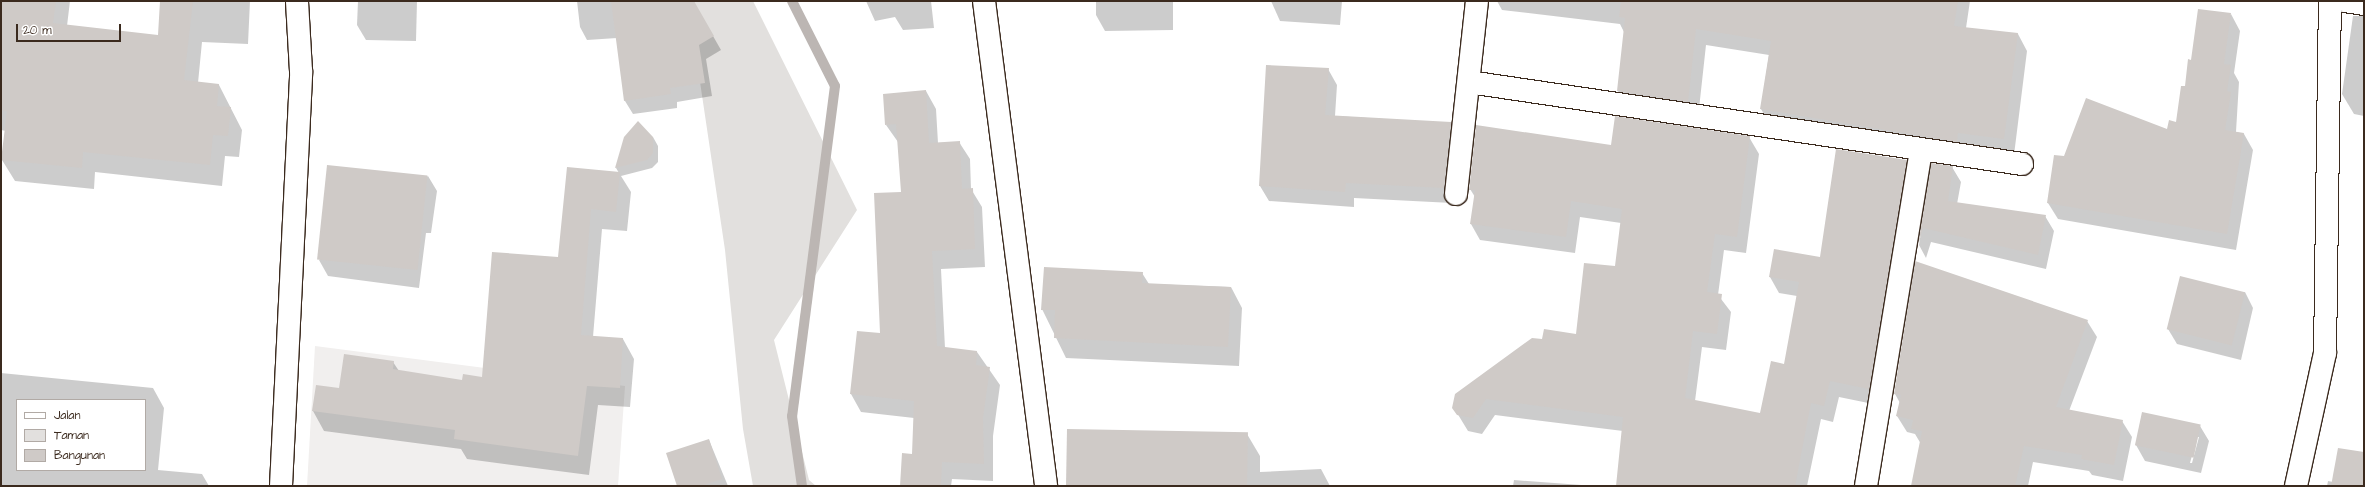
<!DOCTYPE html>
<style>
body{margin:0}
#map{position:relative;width:2365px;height:487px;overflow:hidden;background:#fff;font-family:"Architects Daughter",sans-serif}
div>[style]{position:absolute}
.built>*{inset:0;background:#f1efee}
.green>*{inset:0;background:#e2e0de}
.shadow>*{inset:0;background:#0003}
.stream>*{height:10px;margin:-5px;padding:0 5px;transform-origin:5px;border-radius:5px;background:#bcb6b3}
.building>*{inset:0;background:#cfcac7;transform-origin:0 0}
.roads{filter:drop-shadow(1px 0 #3b2a1e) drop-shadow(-1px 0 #3b2a1e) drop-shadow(0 1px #3b2a1e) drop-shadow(0 -1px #3b2a1e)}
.minor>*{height:22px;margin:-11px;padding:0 11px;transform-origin:11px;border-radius:11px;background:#fff}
span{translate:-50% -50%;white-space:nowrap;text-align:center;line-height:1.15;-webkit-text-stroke:4px #fff;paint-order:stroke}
.frame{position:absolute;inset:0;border:2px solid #3b2a1e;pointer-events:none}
.legend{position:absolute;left:16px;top:399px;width:130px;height:72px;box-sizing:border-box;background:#fff;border:1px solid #b1aaa5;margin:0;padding:5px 7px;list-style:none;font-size:12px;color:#3b2a1e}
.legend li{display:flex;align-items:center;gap:8px;height:20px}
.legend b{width:20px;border:1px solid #b1aaa5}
.scale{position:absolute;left:16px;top:24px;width:105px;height:18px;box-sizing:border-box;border:2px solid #3b2a1e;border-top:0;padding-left:5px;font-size:12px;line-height:14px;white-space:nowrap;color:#3b2a1e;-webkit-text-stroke:3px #fff;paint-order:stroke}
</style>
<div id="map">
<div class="built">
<i style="clip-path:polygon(315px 346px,625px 386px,618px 486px,307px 486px)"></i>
</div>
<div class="green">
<i style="clip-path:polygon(682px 1px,753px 1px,857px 210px,774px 340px,809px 480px,816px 486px,753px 486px,743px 429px,725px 250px,696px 55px)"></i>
</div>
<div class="shadow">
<i style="clip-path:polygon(1px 1px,70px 1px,67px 26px,159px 36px,161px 1px,250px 1px,248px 44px,202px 42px,198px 83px,219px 85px,242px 130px,239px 157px,225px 156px,222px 186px,95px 172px,94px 189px,15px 181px,2px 160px,6px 131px,1px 130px)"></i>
<i style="clip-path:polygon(358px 1px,417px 1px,416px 41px,366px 40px,357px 25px)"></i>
<i style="clip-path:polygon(577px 1px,693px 1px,721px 50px,706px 59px,712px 96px,677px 102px,677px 108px,633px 114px,625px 101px,617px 38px,587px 40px,580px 27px)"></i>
<i style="clip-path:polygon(866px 1px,931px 1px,934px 28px,903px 30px,895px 17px,875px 21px)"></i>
<i style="clip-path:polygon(1096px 1px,1173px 1px,1173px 30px,1105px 31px,1096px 15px)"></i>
<i style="clip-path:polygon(1271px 1px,1342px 1px,1340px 25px,1280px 21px)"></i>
<i style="clip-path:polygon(1497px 1px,1970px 1px,1966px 28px,2018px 34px,2027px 51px,2014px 155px,1771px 126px,1761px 109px,1769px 55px,1706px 45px,1698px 118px,1628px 108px,1618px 91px,1625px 34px,1620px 24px,1502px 10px)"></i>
<i style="clip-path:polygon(2231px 14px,2240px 31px,2234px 73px,2239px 82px,2236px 132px,2244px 134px,2253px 150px,2236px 250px,2058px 219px,2048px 203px,2177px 123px,2192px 61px)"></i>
<i style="clip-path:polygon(2353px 16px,2364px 16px,2364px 116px,2354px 114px,2342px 94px)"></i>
<i style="clip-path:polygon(1328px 69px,1337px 85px,1335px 116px,1451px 123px,1460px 138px,1452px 203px,1354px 198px,1354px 207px,1269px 201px,1260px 186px)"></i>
<i style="clip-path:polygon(926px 91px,936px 109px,938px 143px,959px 142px,970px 159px,971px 189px,982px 207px,985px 267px,941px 269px,945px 348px,977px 352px,1000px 385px,993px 436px,993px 481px,952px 479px,951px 486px,901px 486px,913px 455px,914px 418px,861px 412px,851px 394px,858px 332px,881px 334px,902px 193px,898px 142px,886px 125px)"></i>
<i style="clip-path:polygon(625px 137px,653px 137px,658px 146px,658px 162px,652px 168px,621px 176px,631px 192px,627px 231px,602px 229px,593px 337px,623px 339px,634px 359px,630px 407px,598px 405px,589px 475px,467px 459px,461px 449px,324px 431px,313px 411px,340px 389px,393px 362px,399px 371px,463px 381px,483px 378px,559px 258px,568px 169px,619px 173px,616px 168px)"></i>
<i style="clip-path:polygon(1749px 137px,1759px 154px,1746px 253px,1724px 250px,1718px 295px,1731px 312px,1726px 350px,1702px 347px,1695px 401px,1760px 414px,1785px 365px,1797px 296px,1779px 293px,1770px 277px,1821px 258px,1906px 160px,1915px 177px,1878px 405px,1839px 397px,1833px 422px,1821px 419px,1807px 486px,1617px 486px,1623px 431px,1495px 415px,1482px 434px,1468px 431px,1454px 408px,1577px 336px,1616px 267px,1621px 223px,1580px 217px,1575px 253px,1480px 240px,1471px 224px,1475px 197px,1470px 189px,1612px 146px)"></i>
<i style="clip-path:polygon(1932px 164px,1952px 167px,1961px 182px,1957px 204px,2045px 216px,2054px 231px,2046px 269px,1931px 242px,1926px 258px,1919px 245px)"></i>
<i style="clip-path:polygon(428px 176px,437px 191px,431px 233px,426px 233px,419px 288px,328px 276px,319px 260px)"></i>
<i style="clip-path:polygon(1142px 273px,1149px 284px,1231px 287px,1242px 308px,1239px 366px,1066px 358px,1042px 309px)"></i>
<i style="clip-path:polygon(2245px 292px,2253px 308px,2241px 360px,2177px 344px,2168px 329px)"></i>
<i style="clip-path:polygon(2087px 321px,2097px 337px,2069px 411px,2122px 421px,2132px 437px,2123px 481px,2092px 475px,2089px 471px,2033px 462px,2028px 486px,1912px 486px,1921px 444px,1915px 434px,1907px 432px,1897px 416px,1900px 403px,1895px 394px)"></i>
<i style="clip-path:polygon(evenodd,1px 373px,153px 388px,164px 408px,158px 470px,202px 474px,209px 486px,1px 486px,1px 373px,17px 400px,145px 400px,145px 470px,17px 470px,17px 400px)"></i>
<i style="clip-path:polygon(evenodd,2143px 413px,2200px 426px,2209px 441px,2201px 473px,2145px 461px,2136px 445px,2143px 413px,2197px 437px,2199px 437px,2192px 463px,2190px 463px,2197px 437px)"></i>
<i style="clip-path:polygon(1247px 434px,1260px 456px,1260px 472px,1321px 469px,1330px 486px,1077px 486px)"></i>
<i style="clip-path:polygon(709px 440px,728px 486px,678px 486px)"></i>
<i style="clip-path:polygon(2364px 452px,2364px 486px,2327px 486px,2328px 481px,2333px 482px)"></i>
<i style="clip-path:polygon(1514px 480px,1595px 486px,1513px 486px)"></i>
</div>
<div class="stream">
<i style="left:792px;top:1px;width:95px;rotate:63.2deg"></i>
<i style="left:835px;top:86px;width:333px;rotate:97.4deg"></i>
<i style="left:792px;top:416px;width:71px;rotate:81.9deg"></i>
</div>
<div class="building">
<i style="clip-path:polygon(1px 1px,56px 1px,53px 23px,158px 35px,160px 1px,193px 1px,184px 80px,219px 84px,217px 106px,231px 107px,228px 136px,213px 135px,210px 165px,83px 152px,82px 168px,1px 160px,7px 111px,1px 110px)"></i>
<i style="clip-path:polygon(611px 1px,694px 1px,714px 36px,699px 45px,705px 83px,670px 88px,671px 94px,624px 101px)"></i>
<i style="clip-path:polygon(1621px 1px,1958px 1px,1954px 26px,2018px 33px,2004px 139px,1958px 133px,1957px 142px,1760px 109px,1771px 41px,1696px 29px,1688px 102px,1617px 91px,1625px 18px,1619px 17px)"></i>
<i style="clip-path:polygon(2198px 9px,2231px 13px,2224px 64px,2231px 65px,2227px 91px,2231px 92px,2225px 130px,2244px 133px,2227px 234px,2047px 203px,2054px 155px,2064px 156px,2086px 98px,2167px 129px,2169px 120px,2176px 122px,2181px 86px,2185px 86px,2188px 59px,2191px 60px)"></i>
<i style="clip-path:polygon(1266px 65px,1329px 68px,1325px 115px,1451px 122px,1444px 188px,1346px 183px,1345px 192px,1259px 186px)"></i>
<i style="clip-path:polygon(926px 90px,929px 143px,960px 141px,962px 189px,973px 188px,975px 249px,932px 251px,937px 346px,977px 351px,976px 365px,990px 367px,983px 418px,984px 464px,942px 462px,941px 486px,900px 486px,902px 453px,912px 454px,914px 401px,850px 394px,857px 331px,880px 333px,874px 193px,901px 192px,896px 124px,885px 125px,883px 94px)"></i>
<i style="clip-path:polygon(1615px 116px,1750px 136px,1737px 237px,1715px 234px,1707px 292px,1722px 294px,1717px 334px,1693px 331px,1685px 398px,1760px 413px,1771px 361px,1784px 364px,1799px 282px,1769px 277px,1774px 249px,1820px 257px,1836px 149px,1907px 160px,1869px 389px,1830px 381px,1824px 406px,1811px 403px,1795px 486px,1616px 486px,1623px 417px,1486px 399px,1473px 418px,1457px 415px,1452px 408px,1455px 394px,1532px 338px,1542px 339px,1544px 329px,1576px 334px,1584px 263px,1615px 266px,1622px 209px,1571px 201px,1566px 237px,1470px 224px,1475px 190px,1469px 190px,1476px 125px,1611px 145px)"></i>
<i style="clip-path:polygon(638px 121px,653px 137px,653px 153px,647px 160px,615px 168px,624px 137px)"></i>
<i style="clip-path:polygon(1931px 163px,1953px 166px,1948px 201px,2046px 215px,2038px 255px,1923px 228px,1918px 245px)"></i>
<i style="left:327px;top:165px;width:101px;height:95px;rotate:6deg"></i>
<i style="clip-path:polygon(567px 167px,620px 172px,616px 212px,591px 209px,581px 335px,623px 338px,620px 388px,587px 386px,578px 456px,454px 439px,455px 430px,312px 411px,316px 385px,339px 388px,344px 354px,394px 361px,393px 369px,462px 380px,463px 374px,482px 377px,492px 252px,558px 257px)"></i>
<i style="clip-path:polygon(1915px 261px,2088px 320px,2056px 407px,2123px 420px,2114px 465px,2081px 459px,2082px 455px,2024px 446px,2015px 486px,1911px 486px,1922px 431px,1911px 429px,1913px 420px,1896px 416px,1901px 395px,1894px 394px)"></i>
<i style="clip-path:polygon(1044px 267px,1143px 272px,1142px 283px,1231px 287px,1228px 347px,1054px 338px,1055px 310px,1041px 310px)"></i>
<i style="left:2180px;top:276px;width:67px;height:55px;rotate:14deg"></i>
<i style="left:2142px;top:412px;width:60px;height:34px;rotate:12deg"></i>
<i style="left:1067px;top:429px;width:181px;height:57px;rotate:1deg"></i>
<i style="clip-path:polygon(709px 439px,722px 479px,701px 486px,677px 486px,666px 453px)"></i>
<i style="clip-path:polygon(2338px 448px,2364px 452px,2364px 486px,2331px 486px)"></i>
</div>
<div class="roads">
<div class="minor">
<i style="left:984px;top:1px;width:489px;rotate:82.7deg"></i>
<i style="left:2345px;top:1px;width:19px;rotate:9deg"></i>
<i style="left:1469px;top:82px;width:559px;rotate:8.43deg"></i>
<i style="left:1456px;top:194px;width:194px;rotate:-83.8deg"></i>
<i style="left:281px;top:486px;width:415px;rotate:-87.2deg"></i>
<i style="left:301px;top:71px;width:70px;rotate:-93.3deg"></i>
<i style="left:1866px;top:486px;width:341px;rotate:-80.7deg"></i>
<i style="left:2296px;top:486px;width:136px;rotate:-77.7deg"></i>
<i style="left:2325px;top:353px;width:352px;rotate:-89.2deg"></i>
</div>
</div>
<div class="frame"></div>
<ul class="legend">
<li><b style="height:5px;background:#fff"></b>Jalan</li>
<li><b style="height:11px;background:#e2e0de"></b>Taman</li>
<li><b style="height:11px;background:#cfcac7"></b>Bangunan</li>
</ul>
<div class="scale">20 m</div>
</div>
